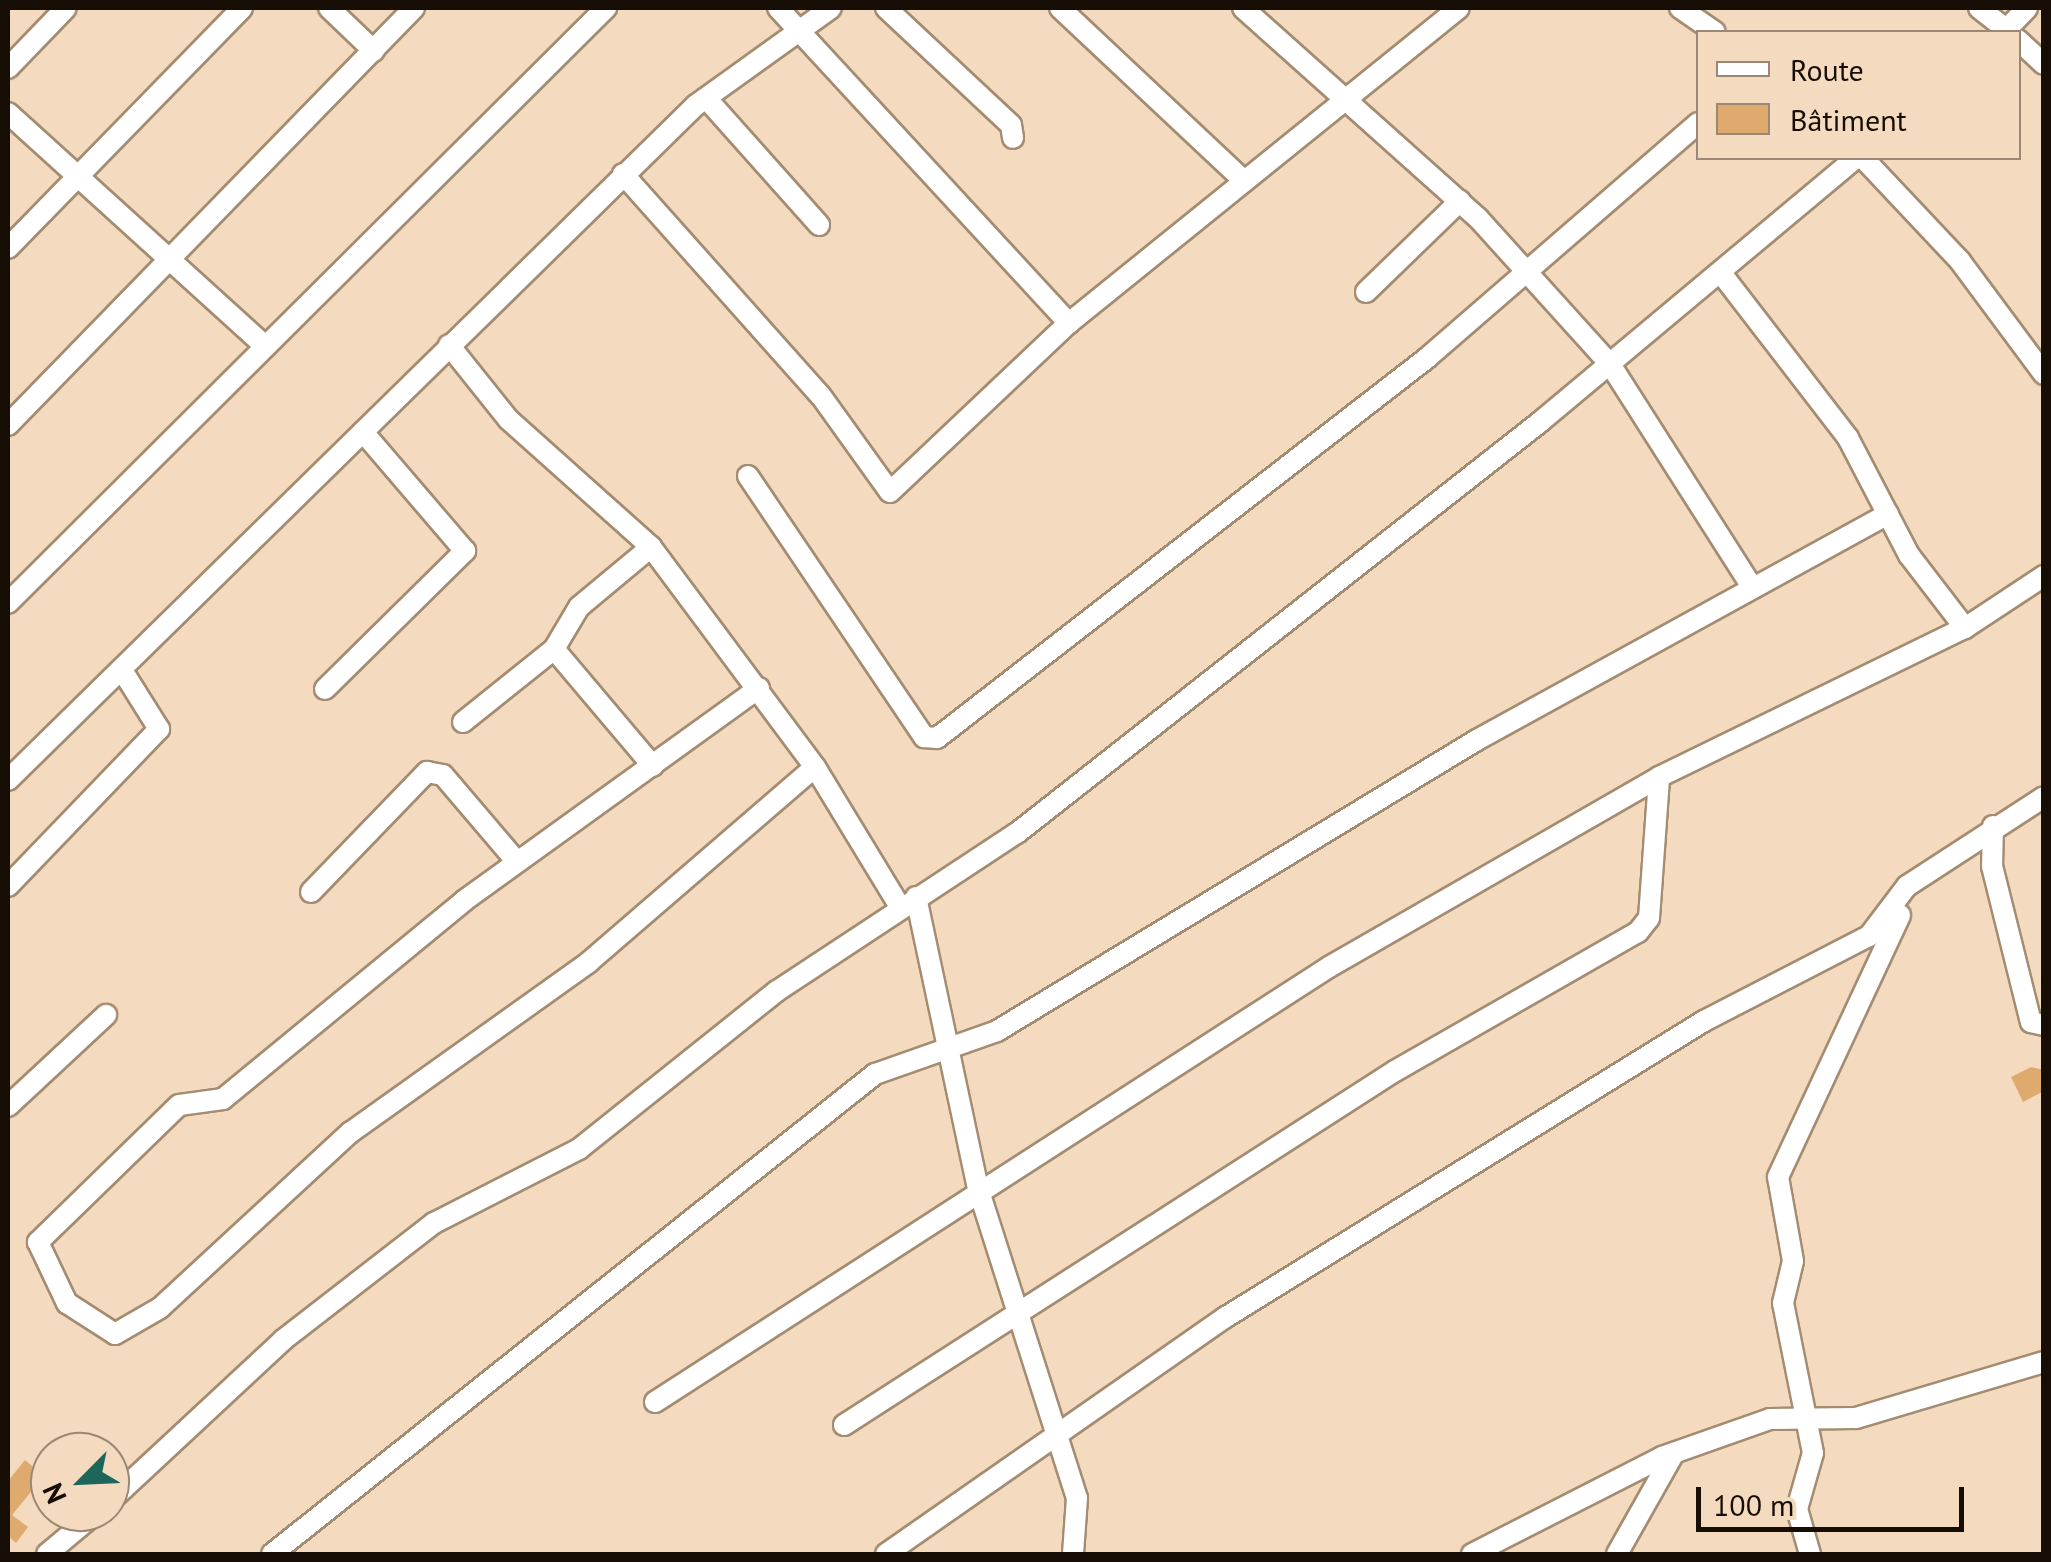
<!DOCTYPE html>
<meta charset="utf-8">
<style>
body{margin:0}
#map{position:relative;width:2051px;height:1562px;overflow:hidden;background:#f4dabe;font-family:"PT Sans",sans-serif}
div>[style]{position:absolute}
.building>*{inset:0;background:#deaa6e}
.roads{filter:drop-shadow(2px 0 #a48c72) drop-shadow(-2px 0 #a48c72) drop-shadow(0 2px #a48c72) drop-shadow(0 -2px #a48c72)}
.minor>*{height:20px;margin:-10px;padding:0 10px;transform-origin:10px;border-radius:10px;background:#fff}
span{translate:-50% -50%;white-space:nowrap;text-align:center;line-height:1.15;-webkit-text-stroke:8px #f4dabe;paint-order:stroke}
.frame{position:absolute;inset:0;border:10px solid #160d05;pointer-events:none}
.legend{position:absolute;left:1696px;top:30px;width:325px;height:130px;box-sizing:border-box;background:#f4dabe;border:2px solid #9b8874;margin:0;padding:12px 18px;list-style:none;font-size:30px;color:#160d05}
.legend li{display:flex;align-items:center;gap:20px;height:50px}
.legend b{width:50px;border:2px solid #9b8874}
.north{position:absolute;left:30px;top:1432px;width:100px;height:100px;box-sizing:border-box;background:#f4dabe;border:2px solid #9b8874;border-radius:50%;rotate:246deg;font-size:28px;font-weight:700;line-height:40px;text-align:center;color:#160d05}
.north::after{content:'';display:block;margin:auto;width:35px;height:45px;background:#1d665c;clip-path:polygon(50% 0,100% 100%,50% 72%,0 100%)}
.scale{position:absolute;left:1696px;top:1487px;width:268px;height:45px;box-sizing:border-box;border:5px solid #160d05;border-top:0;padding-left:12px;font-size:30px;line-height:35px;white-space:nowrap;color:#160d05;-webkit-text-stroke:8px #f4dabe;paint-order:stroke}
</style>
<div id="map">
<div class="building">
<i style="clip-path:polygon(2031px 1067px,2044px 1070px,2044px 1091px,2023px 1102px,2011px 1077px)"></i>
<i style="clip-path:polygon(25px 1460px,44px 1476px,12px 1515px,28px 1527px,16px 1543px,8px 1536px,8px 1481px)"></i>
</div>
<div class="roads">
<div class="minor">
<i style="left:329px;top:8px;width:62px;rotate:43.7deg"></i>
<i style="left:778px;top:8px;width:429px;rotate:47.3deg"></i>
<i style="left:886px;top:8px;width:171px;rotate:43.1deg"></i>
<i style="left:1011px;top:125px;width:13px;rotate:81deg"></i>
<i style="left:1060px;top:8px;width:253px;rotate:43.2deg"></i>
<i style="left:1243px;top:8px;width:315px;rotate:41.8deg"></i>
<i style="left:1478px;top:218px;width:197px;rotate:47.9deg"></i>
<i style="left:1610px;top:364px;width:264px;rotate:57.5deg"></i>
<i style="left:1680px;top:8px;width:42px;rotate:34.4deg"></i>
<i style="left:1979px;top:8px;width:39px;rotate:38deg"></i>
<i style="left:2004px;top:32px;width:33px;rotate:-46deg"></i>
<i style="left:2018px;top:40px;width:35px;rotate:43deg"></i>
<i style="left:8px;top:68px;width:83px;rotate:-46deg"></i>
<i style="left:706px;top:98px;width:170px;rotate:48.3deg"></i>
<i style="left:8px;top:113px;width:345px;rotate:42.2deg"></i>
<i style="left:1863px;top:158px;width:141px;rotate:46.7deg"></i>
<i style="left:1960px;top:261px;width:141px;rotate:53.4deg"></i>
<i style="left:623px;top:174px;width:297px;rotate:48.3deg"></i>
<i style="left:821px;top:396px;width:118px;rotate:54.3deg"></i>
<i style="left:890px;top:492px;width:246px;rotate:-43.4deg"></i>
<i style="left:1069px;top:323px;width:501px;rotate:-38.93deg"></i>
<i style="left:8px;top:248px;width:335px;rotate:-45.7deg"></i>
<i style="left:1721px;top:273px;width:208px;rotate:52.4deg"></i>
<i style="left:1848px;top:438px;width:132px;rotate:62.5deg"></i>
<i style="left:1909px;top:555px;width:92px;rotate:52.5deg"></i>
<i style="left:1366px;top:292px;width:131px;rotate:-44.1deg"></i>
<i style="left:449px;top:345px;width:95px;rotate:51.4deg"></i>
<i style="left:508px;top:419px;width:192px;rotate:41.8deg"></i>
<i style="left:651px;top:547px;width:274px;rotate:53.3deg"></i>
<i style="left:815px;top:767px;width:164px;rotate:58.7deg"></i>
<i style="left:8px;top:425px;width:582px;rotate:-45.77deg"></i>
<i style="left:748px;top:476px;width:315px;rotate:56deg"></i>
<i style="left:924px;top:737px;width:13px;rotate:4deg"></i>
<i style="left:937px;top:738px;width:620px;rotate:-37.79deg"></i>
<i style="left:1427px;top:358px;width:359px;rotate:-40.9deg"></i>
<i style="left:8px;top:603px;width:844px;rotate:-44.86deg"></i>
<i style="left:554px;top:649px;width:153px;rotate:49.8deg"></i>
<i style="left:759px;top:688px;width:364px;rotate:144.2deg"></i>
<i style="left:464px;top:901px;width:312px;rotate:140.6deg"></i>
<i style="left:223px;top:1099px;width:44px;rotate:172.2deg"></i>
<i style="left:179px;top:1105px;width:197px;rotate:135.8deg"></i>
<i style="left:38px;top:1242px;width:68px;rotate:64.6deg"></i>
<i style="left:67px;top:1303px;width:57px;rotate:32.9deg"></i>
<i style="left:115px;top:1334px;width:52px;rotate:-30deg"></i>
<i style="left:160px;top:1308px;width:260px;rotate:-42.7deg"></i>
<i style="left:351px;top:1132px;width:292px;rotate:-35.5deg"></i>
<i style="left:589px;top:962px;width:298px;rotate:-40.8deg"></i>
<i style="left:325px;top:689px;width:197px;rotate:-44.6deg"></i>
<i style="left:465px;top:551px;width:157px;rotate:-130.6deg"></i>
<i style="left:463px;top:722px;width:117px;rotate:-38.7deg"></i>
<i style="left:554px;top:649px;width:49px;rotate:-59.2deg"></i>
<i style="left:579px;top:607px;width:94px;rotate:-39.8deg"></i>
<i style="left:8px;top:780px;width:964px;rotate:-44.45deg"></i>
<i style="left:696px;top:105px;width:166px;rotate:-35.7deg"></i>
<i style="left:1993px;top:826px;width:40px;rotate:91.4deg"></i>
<i style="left:1992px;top:866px;width:161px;rotate:76deg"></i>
<i style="left:2031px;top:1022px;width:13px;rotate:13deg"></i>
<i style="left:8px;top:886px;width:218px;rotate:-46.1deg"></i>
<i style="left:159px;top:729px;width:70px;rotate:-122.1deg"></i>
<i style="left:311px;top:892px;width:167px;rotate:-46deg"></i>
<i style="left:427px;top:772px;width:16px;rotate:11deg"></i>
<i style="left:443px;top:775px;width:114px;rotate:49.6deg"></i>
<i style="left:916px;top:897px;width:298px;rotate:78deg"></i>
<i style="left:978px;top:1188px;width:325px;rotate:72.3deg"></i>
<i style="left:1077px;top:1498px;width:56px;rotate:94.1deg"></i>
<i style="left:8px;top:1106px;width:134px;rotate:-42.9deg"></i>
<i style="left:655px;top:1402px;width:802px;rotate:-32.84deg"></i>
<i style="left:1329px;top:967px;width:381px;rotate:-29.9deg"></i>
<i style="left:1659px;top:777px;width:340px;rotate:-26deg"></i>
<i style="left:1965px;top:628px;width:95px;rotate:-33.4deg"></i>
<i style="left:844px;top:1425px;width:655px;rotate:-32.72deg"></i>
<i style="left:1395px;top:1071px;width:280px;rotate:-29.8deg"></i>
<i style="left:1638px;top:932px;width:18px;rotate:-52deg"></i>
<i style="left:1649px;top:918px;width:141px;rotate:-85.9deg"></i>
<i style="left:110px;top:1501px;width:236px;rotate:-42.9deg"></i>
<i style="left:283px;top:1340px;width:191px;rotate:-37.8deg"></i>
<i style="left:434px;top:1223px;width:163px;rotate:-27deg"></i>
<i style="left:579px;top:1149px;width:253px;rotate:-38.6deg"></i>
<i style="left:777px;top:991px;width:287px;rotate:-33.4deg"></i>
<i style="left:1017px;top:833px;width:665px;rotate:-38.16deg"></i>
<i style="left:1540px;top:422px;width:412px;rotate:-39.9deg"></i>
<i style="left:47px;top:1554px;width:65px;rotate:-40deg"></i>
<i style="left:272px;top:1554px;width:771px;rotate:-38.52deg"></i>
<i style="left:875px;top:1074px;width:129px;rotate:-19.4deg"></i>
<i style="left:997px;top:1031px;width:561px;rotate:-31.23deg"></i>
<i style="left:1477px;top:740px;width:469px;rotate:-28.8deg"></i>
<i style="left:886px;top:1554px;width:414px;rotate:-34.9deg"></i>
<i style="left:1226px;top:1317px;width:562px;rotate:-31.77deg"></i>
<i style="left:1704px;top:1021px;width:186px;rotate:-27.3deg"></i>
<i style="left:1869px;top:936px;width:63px;rotate:-52.8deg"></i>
<i style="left:1907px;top:886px;width:163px;rotate:-33deg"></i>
<i style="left:1472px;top:1554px;width:213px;rotate:-27deg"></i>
<i style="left:1662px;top:1457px;width:114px;rotate:-19.4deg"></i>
<i style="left:1770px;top:1419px;width:86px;rotate:-0.7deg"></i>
<i style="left:1856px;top:1418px;width:196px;rotate:-16.6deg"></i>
<i style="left:1617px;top:1554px;width:116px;rotate:-60.6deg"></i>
<i style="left:1810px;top:1554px;width:47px;rotate:-106.1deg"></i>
<i style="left:1797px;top:1509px;width:58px;rotate:-74.1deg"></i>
<i style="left:1813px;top:1453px;width:153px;rotate:-101.3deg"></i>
<i style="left:1783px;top:1303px;width:43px;rotate:-76.6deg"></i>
<i style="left:1793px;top:1261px;width:85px;rotate:-100.1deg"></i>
<i style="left:1778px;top:1177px;width:289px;rotate:-65deg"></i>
</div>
</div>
<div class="frame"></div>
<ul class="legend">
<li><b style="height:12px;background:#fff"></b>Route</li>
<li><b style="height:28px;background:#deaa6e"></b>Bâtiment</li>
</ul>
<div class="north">N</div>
<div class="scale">100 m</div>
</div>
